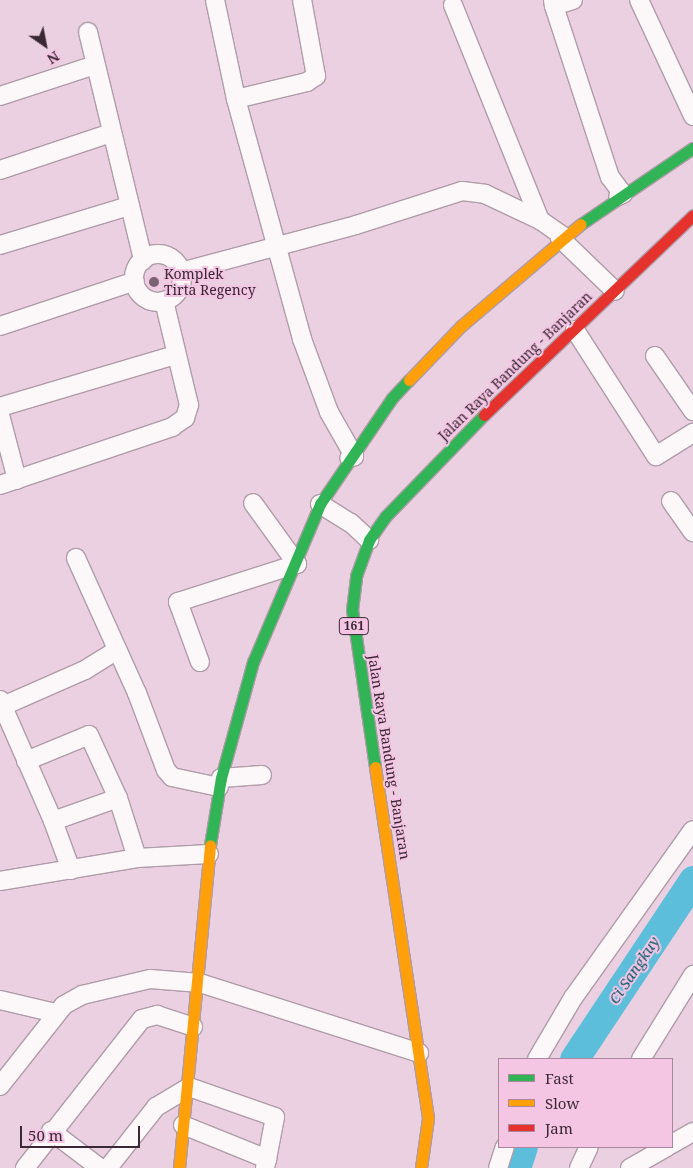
<!DOCTYPE html>
<style>
body{margin:0}
#map{position:relative;width:693px;height:1168px;overflow:hidden;background:#ead0e0;font-family:"Noto Serif",serif}
div>[style]{position:absolute}
.river>*{height:29px;margin:-14.5px;padding:0 14.5px;transform-origin:14.5px;border-radius:14.5px;background:#5dbedb}
.roads{filter:drop-shadow(1px 0 #b09ca9) drop-shadow(-1px 0 #b09ca9) drop-shadow(0 1px #b09ca9) drop-shadow(0 -1px #b09ca9)}
.street>*{height:18px;margin:-9px;padding:0 9px;transform-origin:9px;border-radius:9px;background:#fcf8fa}
.street>.ring{margin:-9px;padding:0;box-sizing:content-box;background:none;border:18px solid #fcf8fa;border-radius:50%}
.fast>*{height:11px;margin:-5.5px;padding:0 5.5px;transform-origin:5.5px;border-radius:5.5px;background:#30b455}
.slow>*{height:11px;margin:-5.5px;padding:0 5.5px;transform-origin:5.5px;border-radius:5.5px;background:#ff9f0a}
.jam>*{height:11px;margin:-5.5px;padding:0 5.5px;transform-origin:5.5px;border-radius:5.5px;background:#e5322d}
.dots>*{width:14px;height:14px;translate:-50% -50%;box-sizing:border-box;border:2px solid #f4c6e4;border-radius:50%}
span{translate:-50% -50%;white-space:nowrap;text-align:center;line-height:1.15;-webkit-text-stroke:4px #f4c6e4;paint-order:stroke}
.shield-label span{padding:1px 4px;background:#f4c6e4;border:1px solid;border-radius:4px;-webkit-text-stroke-width:0}
.shield-label{font-size:12px;color:#3a2834;font-weight:700}
.poi-label{font-size:14px;color:#3a2834}
.left{translate:0 -50%;text-align:left}
.street-label{font-size:14px;color:#3a2834}
.water-label{font-size:15px;color:#045668;font-style:italic}
.legend{position:absolute;left:498px;top:1058px;width:175px;height:90px;box-sizing:border-box;background:#f4c6e4;border:1px solid #aa879e;margin:0;padding:6px 9px;list-style:none;font-size:15px;color:#3a2834}
.legend li{display:flex;align-items:center;gap:10px;height:25px}
.legend b{width:25px;border:1px solid #aa879e}
.north{position:absolute;left:20px;top:20px;width:50px;height:50px;-webkit-text-stroke:4px #f4c6e4;paint-order:stroke;rotate:147deg;font-size:14px;font-weight:700;line-height:20px;text-align:center;color:#3a2834}
.north::after{content:'';display:block;margin:auto;width:18px;height:22px;background:#3a2834;clip-path:polygon(50% 0,100% 100%,50% 72%,0 100%)}
.scale{position:absolute;left:20px;top:1126px;width:120px;height:22px;box-sizing:border-box;border:2px solid #3a2834;border-top:0;padding-left:6px;font-size:15px;line-height:18px;white-space:nowrap;color:#3a2834;-webkit-text-stroke:4px #f4c6e4;paint-order:stroke}
</style>
<div id="map">
<div class="river">
<i style="left:574px;top:1059px;width:215px;rotate:-56.4deg"></i>
<i style="left:516px;top:1168px;width:22px;rotate:-72deg"></i>
</div>
<div class="roads">
<div class="street">
<i style="left:215px;top:0;width:101px;rotate:78deg"></i>
<i style="left:236px;top:99px;width:249px;rotate:74.6deg"></i>
<i style="left:302px;top:339px;width:78px;rotate:69.7deg"></i>
<i style="left:329px;top:412px;width:51px;rotate:60.4deg"></i>
<i style="left:354px;top:456px;width:5px;rotate:158deg"></i>
<i style="left:553px;top:0;width:6px;rotate:81deg"></i>
<i style="left:554px;top:6px;width:20px;rotate:-18deg"></i>
<i style="left:639px;top:0;width:128px;rotate:65deg"></i>
<i style="left:453px;top:5px;width:232px;rotate:68deg"></i>
<i style="left:554px;top:6px;width:180px;rotate:71.9deg"></i>
<i style="left:610px;top:177px;width:21px;rotate:53deg"></i>
<i style="left:623px;top:194px;width:5px;rotate:158deg"></i>
<i style="left:88px;top:32px;width:235px;rotate:76.4deg"></i>
<i style="left:0;top:96px;width:100px;rotate:-18.1deg"></i>
<i style="left:236px;top:99px;width:73px;rotate:-13.5deg"></i>
<i style="left:307px;top:82px;width:11px;rotate:-34deg"></i>
<i style="left:316px;top:76px;width:77px;rotate:-100.4deg"></i>
<i style="left:0;top:170px;width:117px;rotate:-18.4deg"></i>
<i style="left:0;top:245px;width:135px;rotate:-16.8deg"></i>
<i class="ring" style="left:134px;top:254px;width:30px;height:30px"></i>
<i style="left:181px;top:272px;width:181px;rotate:-15deg"></i>
<i style="left:356px;top:225px;width:111px;rotate:-17.8deg"></i>
<i style="left:462px;top:191px;width:23px;rotate:7deg"></i>
<i style="left:485px;top:194px;width:61px;rotate:25.3deg"></i>
<i style="left:540px;top:220px;width:29px;rotate:35deg"></i>
<i style="left:564px;top:237px;width:4px;rotate:166deg"></i>
<i style="left:560px;top:238px;width:76px;rotate:43.9deg"></i>
<i style="left:0;top:326px;width:142px;rotate:-18.4deg"></i>
<i style="left:575px;top:330px;width:150px;rotate:57.3deg"></i>
<i style="left:656px;top:456px;width:44px;rotate:-31.9deg"></i>
<i style="left:655px;top:356px;width:67px;rotate:55.4deg"></i>
<i style="left:0;top:407px;width:184px;rotate:-16.5deg"></i>
<i style="left:0;top:415px;width:67px;rotate:75.3deg"></i>
<i style="left:0;top:485px;width:182px;rotate:-18.6deg"></i>
<i style="left:172px;top:427px;width:16px;rotate:-35deg"></i>
<i style="left:185px;top:418px;width:14px;rotate:-73deg"></i>
<i style="left:189px;top:405px;width:107px;rotate:-103.5deg"></i>
<i style="left:671px;top:501px;width:38px;rotate:55deg"></i>
<i style="left:320px;top:504px;width:36px;rotate:32deg"></i>
<i style="left:351px;top:523px;width:25px;rotate:43deg"></i>
<i style="left:76px;top:558px;width:148px;rotate:65.7deg"></i>
<i style="left:137px;top:693px;width:82px;rotate:69.4deg"></i>
<i style="left:166px;top:770px;width:9px;rotate:49deg"></i>
<i style="left:172px;top:777px;width:48px;rotate:12deg"></i>
<i style="left:200px;top:662px;width:64px;rotate:-110.1deg"></i>
<i style="left:178px;top:602px;width:125px;rotate:-17.7deg"></i>
<i style="left:297px;top:564px;width:75px;rotate:-125.8deg"></i>
<i style="left:0;top:700px;width:132px;rotate:66.3deg"></i>
<i style="left:3px;top:706px;width:90px;rotate:-23.7deg"></i>
<i style="left:85px;top:670px;width:38px;rotate:-32deg"></i>
<i style="left:26px;top:761px;width:68px;rotate:-22.4deg"></i>
<i style="left:89px;top:735px;width:69px;rotate:65.3deg"></i>
<i style="left:118px;top:798px;width:63px;rotate:72.4deg"></i>
<i style="left:221px;top:778px;width:41px;rotate:-4.2deg"></i>
<i style="left:71px;top:870px;width:52px;rotate:-110.2deg"></i>
<i style="left:53px;top:821px;width:69px;rotate:-19.5deg"></i>
<i style="left:0;top:881px;width:139px;rotate:-9.5deg"></i>
<i style="left:137px;top:858px;width:72px;rotate:-3.2deg"></i>
<i style="left:0;top:1000px;width:57px;rotate:13.3deg"></i>
<i style="left:537px;top:1059px;width:71px;rotate:-59.5deg"></i>
<i style="left:573px;top:998px;width:206px;rotate:-54.5deg"></i>
<i style="left:641px;top:1059px;width:99px;rotate:-58.2deg"></i>
<i style="left:0;top:1086px;width:103px;rotate:-51.7deg"></i>
<i style="left:64px;top:1005px;width:21px;rotate:-29deg"></i>
<i style="left:82px;top:995px;width:70px;rotate:-13.2deg"></i>
<i style="left:150px;top:979px;width:50px;rotate:4.6deg"></i>
<i style="left:200px;top:983px;width:230px;rotate:17.7deg"></i>
<i style="left:183px;top:1125px;width:91px;rotate:22deg"></i>
<i style="left:267px;top:1159px;width:9px;rotate:103deg"></i>
<i style="left:51px;top:1131px;width:61px;rotate:37.1deg"></i>
<i style="left:672px;top:1144px;width:24px;rotate:-30deg"></i>
<i style="left:25px;top:1168px;width:189px;rotate:-51.9deg"></i>
<i style="left:142px;top:1019px;width:16px;rotate:-15deg"></i>
<i style="left:157px;top:1015px;width:38px;rotate:18deg"></i>
<i style="left:108px;top:1168px;width:78px;rotate:-51.8deg"></i>
<i style="left:156px;top:1107px;width:39px;rotate:-31deg"></i>
<i style="left:189px;top:1087px;width:91px;rotate:19.2deg"></i>
<i style="left:275px;top:1117px;width:43px;rotate:100.8deg"></i>
<i style="left:498px;top:1168px;width:22px;rotate:-72deg"></i>
<i style="left:579px;top:1168px;width:23px;rotate:-65deg"></i>
<i style="left:630px;top:1168px;width:43px;rotate:-29.6deg"></i>
</div>
<div class="fast">
<i style="left:581px;top:224px;width:135px;rotate:-34.2deg"></i>
<i style="left:375px;top:767px;width:159px;rotate:-98.3deg"></i>
<i style="left:352px;top:610px;width:34px;rotate:-83deg"></i>
<i style="left:356px;top:576px;width:38px;rotate:-70deg"></i>
<i style="left:369px;top:540px;width:29px;rotate:-55deg"></i>
<i style="left:386px;top:516px;width:141px;rotate:-45.9deg"></i>
<i style="left:210px;top:845px;width:68px;rotate:-80.7deg"></i>
<i style="left:221px;top:778px;width:120px;rotate:-74.6deg"></i>
<i style="left:253px;top:662px;width:172px;rotate:-67deg"></i>
<i style="left:320px;top:504px;width:128px;rotate:-55.8deg"></i>
<i style="left:392px;top:398px;width:25px;rotate:-47deg"></i>
</div>
<div class="slow">
<i style="left:409px;top:380px;width:75px;rotate:-46.1deg"></i>
<i style="left:461px;top:326px;width:157px;rotate:-40.4deg"></i>
<i style="left:375px;top:767px;width:355px;rotate:81.4deg"></i>
<i style="left:428px;top:1118px;width:50px;rotate:98deg"></i>
<i style="left:179px;top:1168px;width:324px;rotate:-84.5deg"></i>
</div>
<div class="jam">
<i style="left:484px;top:415px;width:289px;rotate:-43.7deg"></i>
</div>
</div>
<div class="dots">
<i style="left:154px;top:282px;background:#786370"></i>
</div>
<div class="shield-label">
<span style="left:354px;top:626px">161</span>
</div>
<div class="poi-label">
<span class="left" style="left:164px;top:282px">Komplek<br>Tirta Regency</span>
</div>
<div class="street-label">
<span style="left:515px;top:366px;rotate:-44deg">Jalan Raya Bandung - Banjaran</span>
<span style="left:389px;top:757px;rotate:81deg">Jalan Raya Bandung - Banjaran</span>
</div>
<div class="water-label">
<span style="left:634px;top:970px;rotate:-56deg">Ci Sangkuy</span>
</div>
<ul class="legend">
<li><b style="height:6px;background:#30b455"></b>Fast</li>
<li><b style="height:6px;background:#ff9f0a"></b>Slow</li>
<li><b style="height:6px;background:#e5322d"></b>Jam</li>
</ul>
<div class="north">N</div>
<div class="scale">50 m</div>
</div>
